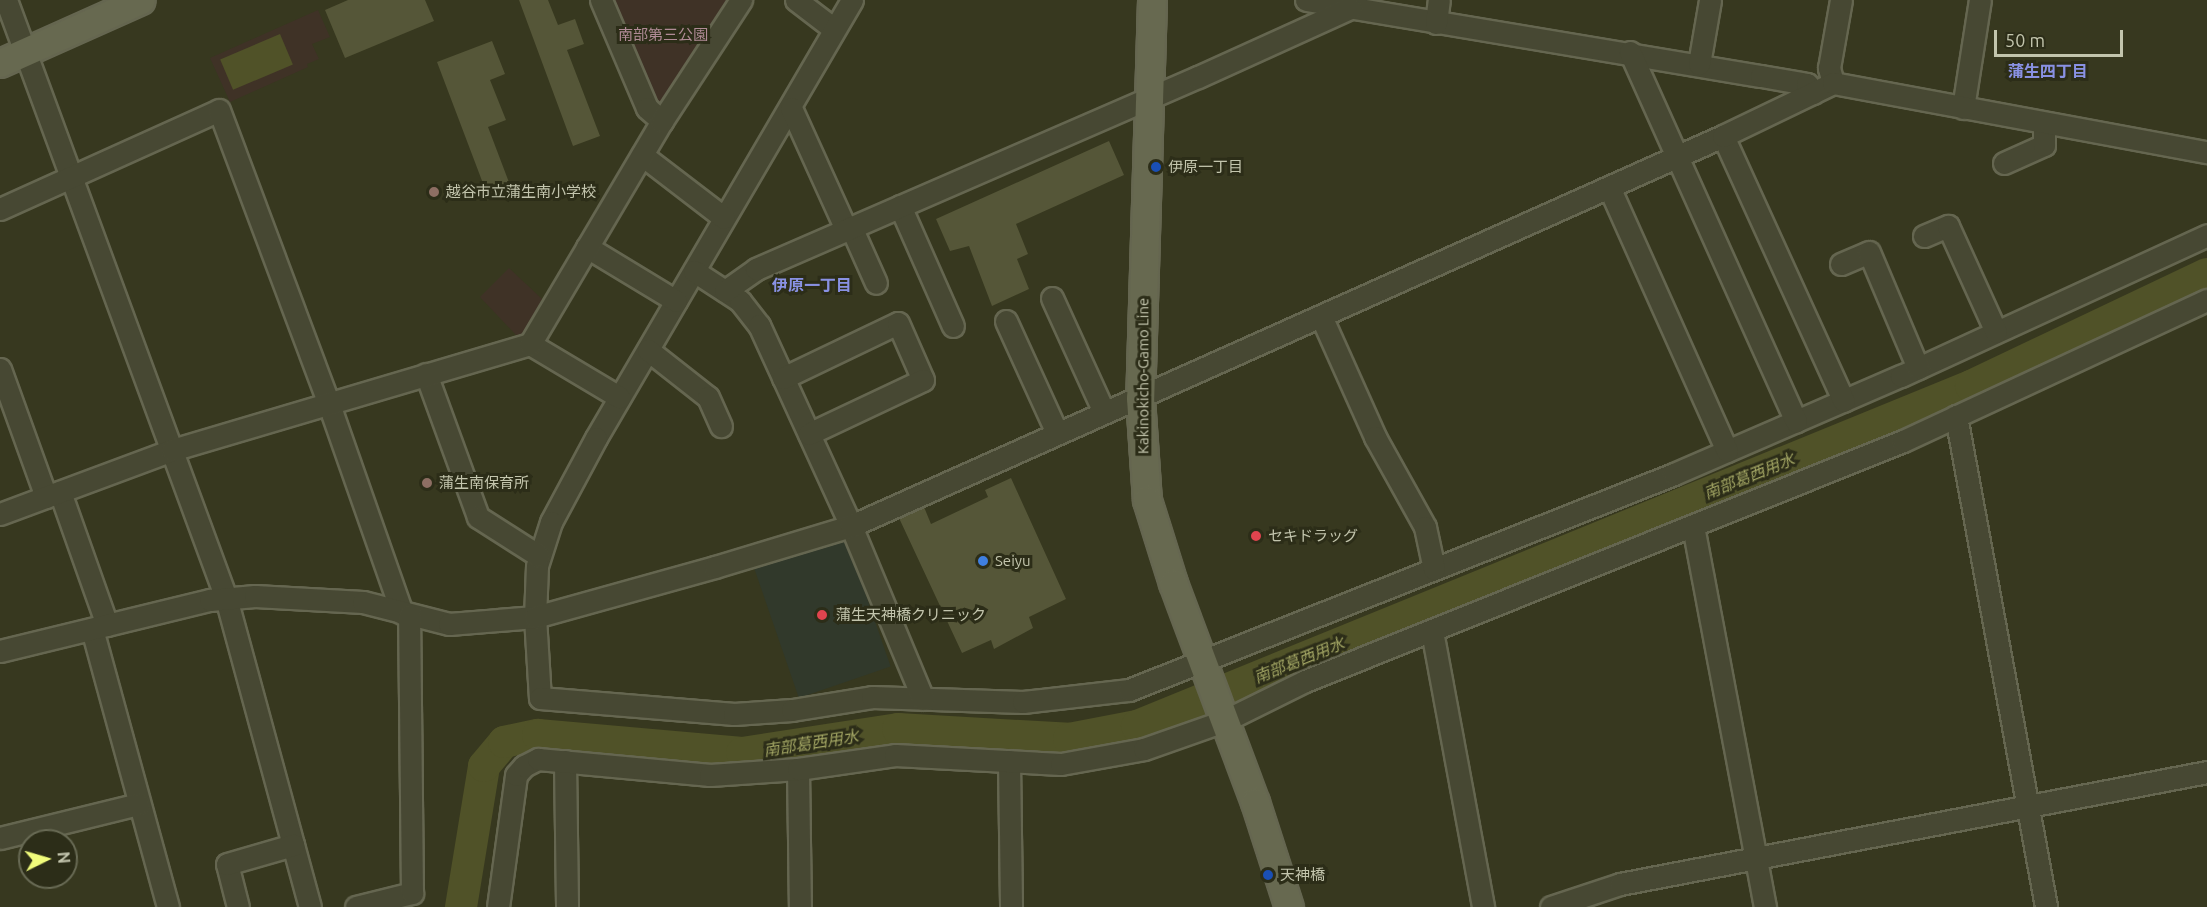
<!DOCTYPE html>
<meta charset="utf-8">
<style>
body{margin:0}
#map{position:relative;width:2207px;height:907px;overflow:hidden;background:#37381f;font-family:Ubuntu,"Noto Sans JP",sans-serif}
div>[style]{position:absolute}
.medical>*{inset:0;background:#31392b;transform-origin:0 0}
.green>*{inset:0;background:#3f3226}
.water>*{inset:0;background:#505228;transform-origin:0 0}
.river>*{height:32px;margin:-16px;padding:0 16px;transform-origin:16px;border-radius:16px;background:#505228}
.building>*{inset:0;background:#555638}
.roads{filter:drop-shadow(2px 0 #656650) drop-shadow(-2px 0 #656650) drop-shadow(0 2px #656650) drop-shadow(0 -2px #656650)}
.minor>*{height:21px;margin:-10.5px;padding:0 10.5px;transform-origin:10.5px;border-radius:10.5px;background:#474833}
.major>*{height:27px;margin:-13.5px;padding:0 13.5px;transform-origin:13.5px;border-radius:13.5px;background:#676950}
.dots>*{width:16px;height:16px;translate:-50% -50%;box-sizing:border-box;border:3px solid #2c2d18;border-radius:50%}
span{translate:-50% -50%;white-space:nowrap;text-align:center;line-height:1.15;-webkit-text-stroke:6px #2c2d18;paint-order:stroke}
.park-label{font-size:15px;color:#b08b96}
.poi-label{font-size:15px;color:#c3c5ad}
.left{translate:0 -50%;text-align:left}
.street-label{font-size:15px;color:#c3c5ad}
.neighbourhood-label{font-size:16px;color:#8991e3;font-weight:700}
.water-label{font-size:16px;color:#a3a664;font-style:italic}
.north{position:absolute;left:18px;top:829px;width:60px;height:60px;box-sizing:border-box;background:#2c2d18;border:2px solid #686a54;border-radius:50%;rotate:85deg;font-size:16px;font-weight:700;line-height:24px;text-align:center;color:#c3c5ad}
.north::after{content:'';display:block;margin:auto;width:21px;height:27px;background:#f1fc7b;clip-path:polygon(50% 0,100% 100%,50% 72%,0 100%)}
.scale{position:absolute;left:1994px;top:30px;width:129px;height:27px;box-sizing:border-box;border:3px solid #c3c5ad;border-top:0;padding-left:8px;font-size:18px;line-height:21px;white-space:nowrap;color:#c3c5ad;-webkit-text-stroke:4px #2c2d18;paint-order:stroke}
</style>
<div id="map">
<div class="medical">
<i style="left:846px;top:537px;width:137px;height:97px;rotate:71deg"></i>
</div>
<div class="green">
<i style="clip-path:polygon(609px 0,727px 0,662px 103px,653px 101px)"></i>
<i style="clip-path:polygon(318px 10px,330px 37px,312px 44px,319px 59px,307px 64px,308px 67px,230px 102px,210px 58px)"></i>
<i style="clip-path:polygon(509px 268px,542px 299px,524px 334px,516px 335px,480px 297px)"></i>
</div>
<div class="water">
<i style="left:280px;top:34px;width:33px;height:65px;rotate:67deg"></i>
</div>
<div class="river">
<i style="left:461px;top:907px;width:143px;rotate:-80.7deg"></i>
<i style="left:484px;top:766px;width:31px;rotate:-50deg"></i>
<i style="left:504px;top:742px;width:35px;rotate:-12deg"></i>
<i style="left:538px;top:735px;width:205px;rotate:5deg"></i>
<i style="left:742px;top:753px;width:158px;rotate:-8.7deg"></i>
<i style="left:898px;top:729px;width:171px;rotate:3.3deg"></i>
<i style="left:1069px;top:739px;width:69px;rotate:-10.8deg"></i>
<i style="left:1137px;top:726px;width:901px;rotate:-22.18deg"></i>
<i style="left:1971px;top:386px;width:261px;rotate:-25.4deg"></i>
</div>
<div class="building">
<i style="clip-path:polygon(348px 0,425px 0,434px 21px,345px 58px,325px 10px)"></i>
<i style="clip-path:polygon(519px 0,548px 0,558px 25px,575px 19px,584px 44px,567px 50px,600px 136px,573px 146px)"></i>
<i style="clip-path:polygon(492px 41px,505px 74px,490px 80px,506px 120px,488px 127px,510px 185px,487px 194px,437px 62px)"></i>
<i style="clip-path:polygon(1109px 141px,1124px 175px,1016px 224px,1028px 254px,1017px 259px,1029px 289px,992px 306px,969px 246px,950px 251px,936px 219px)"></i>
<i style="clip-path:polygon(1011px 478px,1066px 599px,1029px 617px,1033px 628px,994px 649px,991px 640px,962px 653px,899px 518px,924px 507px,931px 524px,988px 497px,985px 490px)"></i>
</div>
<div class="roads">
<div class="minor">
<i style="left:6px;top:0;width:637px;rotate:69.8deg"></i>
<i style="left:226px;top:598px;width:320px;rotate:74.8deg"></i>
<i style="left:601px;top:0;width:117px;rotate:66.9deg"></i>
<i style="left:647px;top:108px;width:20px;rotate:41deg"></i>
<i style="left:796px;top:0;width:48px;rotate:37.3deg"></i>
<i style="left:852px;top:0;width:507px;rotate:120.31deg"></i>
<i style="left:596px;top:438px;width:95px;rotate:118.2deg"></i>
<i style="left:551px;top:522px;width:46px;rotate:107.7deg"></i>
<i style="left:537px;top:566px;width:51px;rotate:92.2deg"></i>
<i style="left:535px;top:617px;width:81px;rotate:86.5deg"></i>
<i style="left:540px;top:698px;width:195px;rotate:4.7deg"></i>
<i style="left:734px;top:714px;width:58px;rotate:-3.9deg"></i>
<i style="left:792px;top:710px;width:81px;rotate:-9.2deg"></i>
<i style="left:872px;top:697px;width:151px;rotate:1.9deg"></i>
<i style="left:1023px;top:702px;width:107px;rotate:-6.5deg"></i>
<i style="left:1129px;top:690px;width:586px;rotate:-21.62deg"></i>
<i style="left:1674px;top:474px;width:247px;rotate:-23.4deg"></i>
<i style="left:1901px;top:376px;width:337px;rotate:-24.7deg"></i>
<i style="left:1306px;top:0;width:461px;rotate:9.5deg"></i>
<i style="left:1761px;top:76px;width:47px;rotate:9.9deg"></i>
<i style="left:1807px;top:84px;width:11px;rotate:56deg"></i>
<i style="left:1436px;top:23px;width:23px;rotate:-83deg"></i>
<i style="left:1630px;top:52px;width:405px;rotate:65.8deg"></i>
<i style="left:1699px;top:64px;width:65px;rotate:-80.2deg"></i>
<i style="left:1833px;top:83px;width:16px;rotate:-105deg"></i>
<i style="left:1829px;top:68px;width:69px;rotate:-80deg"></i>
<i style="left:791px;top:108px;width:133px;rotate:65.6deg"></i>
<i style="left:1963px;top:108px;width:109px;rotate:-81.1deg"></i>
<i style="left:1723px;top:136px;width:291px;rotate:65.5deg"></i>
<i style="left:642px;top:155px;width:103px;rotate:37.5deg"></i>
<i style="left:2004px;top:163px;width:44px;rotate:-24.2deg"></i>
<i style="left:2044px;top:145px;width:22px;rotate:-90deg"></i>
<i style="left:1609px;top:187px;width:289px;rotate:65.9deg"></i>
<i style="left:900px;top:206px;width:131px;rotate:66.2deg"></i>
<i style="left:0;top:209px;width:240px;rotate:-24.3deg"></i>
<i style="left:219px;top:110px;width:323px;rotate:69.5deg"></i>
<i style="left:332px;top:413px;width:212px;rotate:70.7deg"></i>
<i style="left:851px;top:227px;width:61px;rotate:65.9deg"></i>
<i style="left:1924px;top:236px;width:26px;rotate:-23deg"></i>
<i style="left:1948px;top:226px;width:116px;rotate:65.6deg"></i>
<i style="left:587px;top:247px;width:104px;rotate:31.2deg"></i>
<i style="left:1841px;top:264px;width:30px;rotate:-23deg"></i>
<i style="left:1869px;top:252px;width:126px;rotate:67.1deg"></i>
<i style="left:694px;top:271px;width:55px;rotate:33.1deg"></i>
<i style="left:740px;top:301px;width:31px;rotate:52deg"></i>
<i style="left:759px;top:325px;width:221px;rotate:65.4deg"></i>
<i style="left:851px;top:526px;width:187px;rotate:67.4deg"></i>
<i style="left:725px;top:291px;width:38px;rotate:-35deg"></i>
<i style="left:756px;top:269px;width:482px;rotate:-23.5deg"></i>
<i style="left:1198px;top:77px;width:167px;rotate:-24.4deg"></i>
<i style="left:1052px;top:298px;width:125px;rotate:65.5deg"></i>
<i style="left:1321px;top:316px;width:133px;rotate:65.9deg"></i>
<i style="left:1375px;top:437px;width:103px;rotate:60.9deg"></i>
<i style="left:1425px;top:527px;width:43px;rotate:77.9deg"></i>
<i style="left:1006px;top:321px;width:123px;rotate:65.5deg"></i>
<i style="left:530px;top:344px;width:104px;rotate:30.8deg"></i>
<i style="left:648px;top:350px;width:76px;rotate:38.1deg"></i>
<i style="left:708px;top:397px;width:32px;rotate:66deg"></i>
<i style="left:0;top:369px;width:136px;rotate:70.2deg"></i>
<i style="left:426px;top:374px;width:152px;rotate:70deg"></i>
<i style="left:478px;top:517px;width:72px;rotate:32.6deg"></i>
<i style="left:783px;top:378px;width:127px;rotate:-25.6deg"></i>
<i style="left:898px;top:323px;width:62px;rotate:66.3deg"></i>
<i style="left:923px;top:380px;width:126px;rotate:154.7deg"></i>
<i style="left:1956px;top:416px;width:499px;rotate:79.6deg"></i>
<i style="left:60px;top:492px;width:141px;rotate:70.5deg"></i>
<i style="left:0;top:514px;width:184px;rotate:-20.4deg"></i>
<i style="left:172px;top:450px;width:373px;rotate:-16.5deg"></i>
<i style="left:530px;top:344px;width:259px;rotate:-59.4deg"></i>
<i style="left:662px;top:121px;width:145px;rotate:-56.9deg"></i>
<i style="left:1693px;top:526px;width:388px;rotate:79.3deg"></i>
<i style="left:92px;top:629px;width:288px;rotate:74.7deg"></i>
<i style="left:1432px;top:631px;width:281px;rotate:79.5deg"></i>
<i style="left:0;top:651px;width:216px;rotate:-13.7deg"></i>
<i style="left:210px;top:600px;width:45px;rotate:-5.1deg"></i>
<i style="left:255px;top:596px;width:108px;rotate:3.2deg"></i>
<i style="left:363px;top:602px;width:89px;rotate:14.3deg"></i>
<i style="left:449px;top:624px;width:86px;rotate:-4.7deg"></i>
<i style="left:535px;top:617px;width:187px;rotate:-15.5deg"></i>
<i style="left:715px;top:567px;width:142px;rotate:-16.8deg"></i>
<i style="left:851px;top:526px;width:955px;rotate:-24.1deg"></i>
<i style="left:1723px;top:136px;width:122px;rotate:-25.7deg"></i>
<i style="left:1833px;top:83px;width:380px;rotate:10.5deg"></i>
<i style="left:565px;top:761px;width:146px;rotate:89.2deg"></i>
<i style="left:1009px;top:761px;width:146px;rotate:89.2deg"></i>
<i style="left:798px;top:769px;width:138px;rotate:89.2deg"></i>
<i style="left:0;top:838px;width:142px;rotate:-13.8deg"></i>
<i style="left:238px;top:907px;width:44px;rotate:-104.3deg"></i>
<i style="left:227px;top:864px;width:69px;rotate:-16.1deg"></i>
<i style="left:356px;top:907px;width:58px;rotate:-14deg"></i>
<i style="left:412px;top:893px;width:278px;rotate:-90.6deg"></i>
<i style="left:498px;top:907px;width:133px;rotate:-82.2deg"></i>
<i style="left:516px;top:775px;width:12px;rotate:-48deg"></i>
<i style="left:524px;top:766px;width:16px;rotate:-27deg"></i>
<i style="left:538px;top:759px;width:173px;rotate:5.3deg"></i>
<i style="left:710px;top:775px;width:88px;rotate:-3.9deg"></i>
<i style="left:798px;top:769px;width:98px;rotate:-8.2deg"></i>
<i style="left:895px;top:755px;width:166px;rotate:3.1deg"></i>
<i style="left:1061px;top:764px;width:84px;rotate:-10.2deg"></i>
<i style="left:1144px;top:749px;width:85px;rotate:-19.3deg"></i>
<i style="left:1224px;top:721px;width:90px;rotate:-26.3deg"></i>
<i style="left:1305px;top:681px;width:644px;rotate:-21.87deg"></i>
<i style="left:1903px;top:441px;width:335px;rotate:-24.9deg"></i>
<i style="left:1551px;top:907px;width:73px;rotate:-18.4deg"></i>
<i style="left:1620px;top:884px;width:598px;rotate:-10.8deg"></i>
</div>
<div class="major">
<i style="left:1152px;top:0;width:398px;rotate:91.7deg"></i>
<i style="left:1140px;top:398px;width:102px;rotate:86.1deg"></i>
<i style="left:1147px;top:500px;width:87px;rotate:72.6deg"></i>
<i style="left:1173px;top:583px;width:234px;rotate:69.5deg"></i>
<i style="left:1255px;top:802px;width:110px;rotate:72.1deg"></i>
<i style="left:0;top:63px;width:154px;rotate:-24.1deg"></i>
</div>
</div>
<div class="dots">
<i style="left:1156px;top:167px;background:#1a4fb4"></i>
<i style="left:434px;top:192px;background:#8d6e63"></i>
<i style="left:427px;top:483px;background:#8d6e63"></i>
<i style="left:1256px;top:536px;background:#e0444e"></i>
<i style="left:983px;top:561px;background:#3f7fe0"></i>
<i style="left:822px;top:615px;background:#e0444e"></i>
<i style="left:1268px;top:875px;background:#1a4fb4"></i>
</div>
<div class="park-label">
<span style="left:663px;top:35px">南部第三公園</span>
</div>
<div class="poi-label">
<span class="left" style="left:1168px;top:167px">伊原一丁目</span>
<span class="left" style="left:446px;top:192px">越谷市立蒲生南小学校</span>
<span class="left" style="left:439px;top:483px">蒲生南保育所</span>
<span class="left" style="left:1268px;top:536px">セキドラッグ</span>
<span class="left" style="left:995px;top:561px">Seiyu</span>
<span class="left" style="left:836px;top:615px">蒲生天神橋クリニック</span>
<span class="left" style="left:1280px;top:875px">天神橋</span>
</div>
<div class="street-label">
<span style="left:1143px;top:376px;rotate:-90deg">Kakinokicho-Gamo Line</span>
</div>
<div class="neighbourhood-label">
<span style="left:2048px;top:71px">蒲生四丁目</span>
<span style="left:812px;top:285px">伊原一丁目</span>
</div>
<div class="water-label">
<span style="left:1749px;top:476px;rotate:-22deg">南部葛西用水</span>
<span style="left:1299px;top:660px;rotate:-22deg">南部葛西用水</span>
<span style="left:811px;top:743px;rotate:-9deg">南部葛西用水</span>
</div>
<div class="north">N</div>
<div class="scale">50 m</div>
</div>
